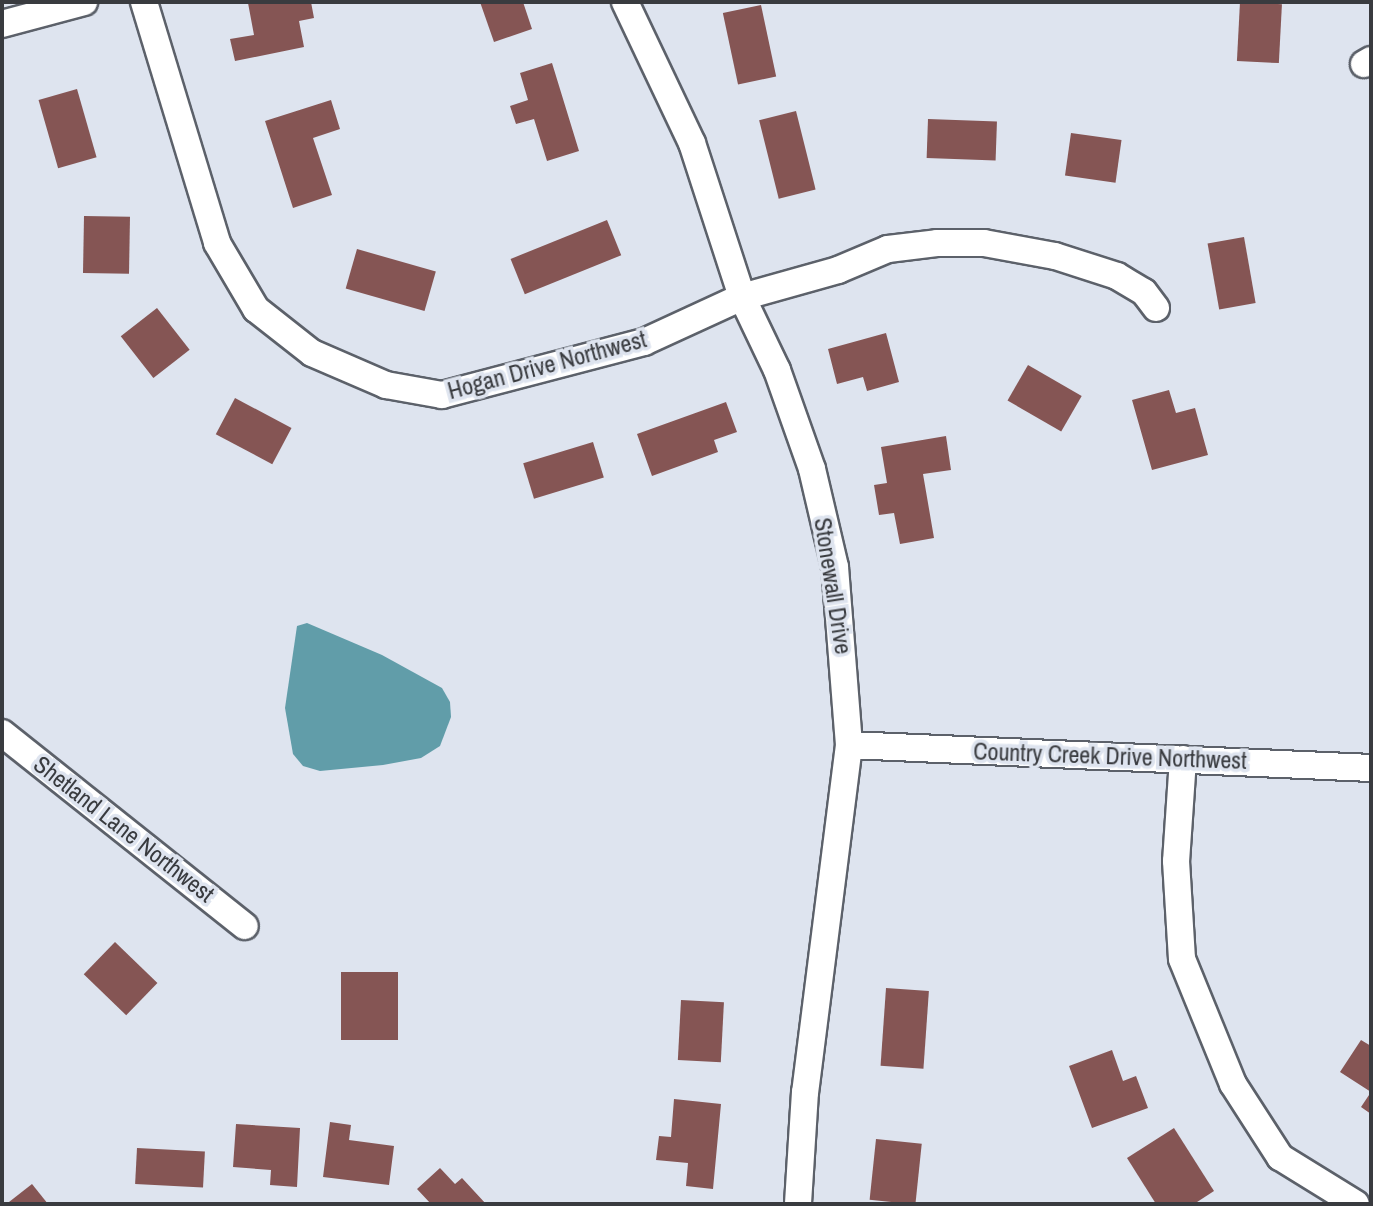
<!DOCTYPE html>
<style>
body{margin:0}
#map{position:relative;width:1373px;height:1206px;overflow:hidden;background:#dee4ef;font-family:"Archivo Narrow",sans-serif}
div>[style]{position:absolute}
.water>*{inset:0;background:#619da9}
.building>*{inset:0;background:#855554;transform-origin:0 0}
.roads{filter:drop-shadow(2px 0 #5c616a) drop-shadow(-2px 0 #5c616a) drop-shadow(0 2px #5c616a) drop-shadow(0 -2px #5c616a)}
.street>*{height:26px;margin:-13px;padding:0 13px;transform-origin:13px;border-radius:13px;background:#fff}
span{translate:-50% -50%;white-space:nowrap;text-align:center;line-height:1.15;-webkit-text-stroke:7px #dee4ef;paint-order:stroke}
.street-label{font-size:24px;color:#393b3f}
.frame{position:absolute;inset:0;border:4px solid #393b3f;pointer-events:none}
</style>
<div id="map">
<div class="water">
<i style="clip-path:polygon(307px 623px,382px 655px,442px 688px,450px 702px,451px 717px,440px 746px,421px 758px,383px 765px,320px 771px,303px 766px,293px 754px,285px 708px,297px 626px)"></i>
</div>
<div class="building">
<i style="clip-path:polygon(311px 2px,314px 18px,299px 21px,304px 47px,235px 61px,230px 39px,254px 35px,248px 3px)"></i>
<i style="clip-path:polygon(480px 2px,523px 2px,532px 29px,494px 42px)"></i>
<i style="left:1240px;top:2px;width:42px;height:59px;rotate:3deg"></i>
<i style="left:761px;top:5px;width:73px;height:39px;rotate:78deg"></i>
<i style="clip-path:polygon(552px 63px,579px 151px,547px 161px,534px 119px,516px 124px,510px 106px,528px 100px,520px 73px)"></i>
<i style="left:77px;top:89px;width:71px;height:40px;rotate:74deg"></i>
<i style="clip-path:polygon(331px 100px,340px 129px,313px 138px,332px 195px,293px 208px,265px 121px)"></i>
<i style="left:796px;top:111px;width:81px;height:38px;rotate:76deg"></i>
<i style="left:928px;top:119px;width:69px;height:39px;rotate:2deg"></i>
<i style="left:1071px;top:133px;width:51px;height:43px;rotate:8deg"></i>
<i style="left:84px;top:216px;width:46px;height:57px;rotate:1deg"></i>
<i style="left:607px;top:220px;width:38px;height:104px;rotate:68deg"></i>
<i style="left:1244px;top:237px;width:67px;height:37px;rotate:80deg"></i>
<i style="left:357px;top:249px;width:82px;height:41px;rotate:16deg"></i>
<i style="left:157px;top:308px;width:53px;height:46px;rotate:52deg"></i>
<i style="clip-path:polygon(886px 333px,899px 382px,867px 391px,863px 377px,837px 384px,828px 349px)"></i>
<i style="left:1028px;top:365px;width:62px;height:41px;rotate:30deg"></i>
<i style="clip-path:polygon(1169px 390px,1176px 413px,1195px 408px,1208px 455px,1152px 470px,1132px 400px)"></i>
<i style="left:235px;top:398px;width:64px;height:41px;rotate:28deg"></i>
<i style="clip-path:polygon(726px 402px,737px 432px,714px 440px,718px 452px,652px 476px,637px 434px)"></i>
<i style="clip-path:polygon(946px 436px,951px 470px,923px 474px,934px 538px,900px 544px,894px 513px,879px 515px,874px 485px,887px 483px,881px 447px)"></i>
<i style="left:593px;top:442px;width:37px;height:73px;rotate:73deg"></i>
<i style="left:115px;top:942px;width:59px;height:45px;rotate:44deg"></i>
<i style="left:341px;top:972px;width:57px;height:68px"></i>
<i style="left:886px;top:988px;width:43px;height:78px;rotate:4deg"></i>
<i style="left:681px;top:1000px;width:43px;height:60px;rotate:3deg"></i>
<i style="clip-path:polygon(1361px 1040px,1371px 1046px,1371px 1114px,1361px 1107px,1371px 1092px,1340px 1072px)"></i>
<i style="clip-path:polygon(1112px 1050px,1123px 1081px,1136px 1076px,1148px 1108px,1092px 1128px,1069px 1066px)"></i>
<i style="clip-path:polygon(674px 1099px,721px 1104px,713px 1189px,686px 1186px,688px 1163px,656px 1160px,659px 1136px,671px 1137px)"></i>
<i style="clip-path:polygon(330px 1122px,351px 1125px,349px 1140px,394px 1146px,389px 1185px,323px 1177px)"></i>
<i style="clip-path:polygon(236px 1124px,300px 1128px,297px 1187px,270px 1185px,271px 1170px,233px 1167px)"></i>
<i style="clip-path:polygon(1174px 1128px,1214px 1191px,1194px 1204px,1156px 1204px,1127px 1158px)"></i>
<i style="left:876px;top:1139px;width:46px;height:61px;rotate:6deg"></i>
<i style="left:137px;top:1148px;width:68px;height:36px;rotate:3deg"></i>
<i style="clip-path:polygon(440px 1168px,455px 1184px,462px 1178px,486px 1204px,431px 1204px,417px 1189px)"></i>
<i style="clip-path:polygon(32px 1184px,48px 1204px,11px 1204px,9px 1202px)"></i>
</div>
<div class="roads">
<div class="street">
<i style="left:144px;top:2px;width:252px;rotate:73.1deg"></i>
<i style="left:217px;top:243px;width:77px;rotate:59.4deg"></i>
<i style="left:256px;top:309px;width:71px;rotate:38.2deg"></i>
<i style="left:312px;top:353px;width:81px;rotate:23.4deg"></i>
<i style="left:386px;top:385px;width:57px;rotate:10.1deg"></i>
<i style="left:442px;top:395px;width:209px;rotate:-14.7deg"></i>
<i style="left:644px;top:342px;width:108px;rotate:-24.7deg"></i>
<i style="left:742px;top:297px;width:100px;rotate:-15.7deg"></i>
<i style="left:838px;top:270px;width:54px;rotate:-22.8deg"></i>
<i style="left:888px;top:249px;width:49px;rotate:-7deg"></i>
<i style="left:937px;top:243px;width:47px"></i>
<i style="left:984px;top:243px;width:72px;rotate:10.4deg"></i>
<i style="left:1055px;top:256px;width:65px;rotate:17.9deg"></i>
<i style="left:1117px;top:276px;width:31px;rotate:31deg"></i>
<i style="left:1144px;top:292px;width:20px;rotate:53deg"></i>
<i style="left:625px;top:2px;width:156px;rotate:64.6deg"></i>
<i style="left:692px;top:143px;width:162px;rotate:72deg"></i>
<i style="left:742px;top:297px;width:81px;rotate:64.4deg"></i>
<i style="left:777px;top:370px;width:105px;rotate:70.5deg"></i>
<i style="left:812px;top:469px;width:101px;rotate:76.8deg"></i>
<i style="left:835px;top:567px;width:179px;rotate:85.5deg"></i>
<i style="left:849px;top:745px;width:350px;rotate:97.2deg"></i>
<i style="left:805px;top:1092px;width:112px;rotate:93.6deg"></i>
<i style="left:2px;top:24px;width:85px;rotate:-15deg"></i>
<i style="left:1364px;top:64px;width:8px;rotate:-30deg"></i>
<i style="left:2px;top:733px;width:310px;rotate:38.5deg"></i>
<i style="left:849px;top:745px;width:523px;rotate:2.52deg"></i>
<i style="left:1183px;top:759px;width:102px;rotate:93.9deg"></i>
<i style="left:1176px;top:861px;width:98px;rotate:86.5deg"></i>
<i style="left:1182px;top:959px;width:135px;rotate:67.8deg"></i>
<i style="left:1233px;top:1084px;width:87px;rotate:57.2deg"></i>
<i style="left:1280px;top:1157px;width:89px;rotate:31.7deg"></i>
</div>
</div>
<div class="street-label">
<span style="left:547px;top:365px;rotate:-15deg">Hogan Drive Northwest</span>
<span style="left:833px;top:586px;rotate:81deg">Stonewall Drive</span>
<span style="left:1110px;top:756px;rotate:2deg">Country Creek Drive Northwest</span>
<span style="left:124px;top:829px;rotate:38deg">Shetland Lane Northwest</span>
</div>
<div class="frame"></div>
</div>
